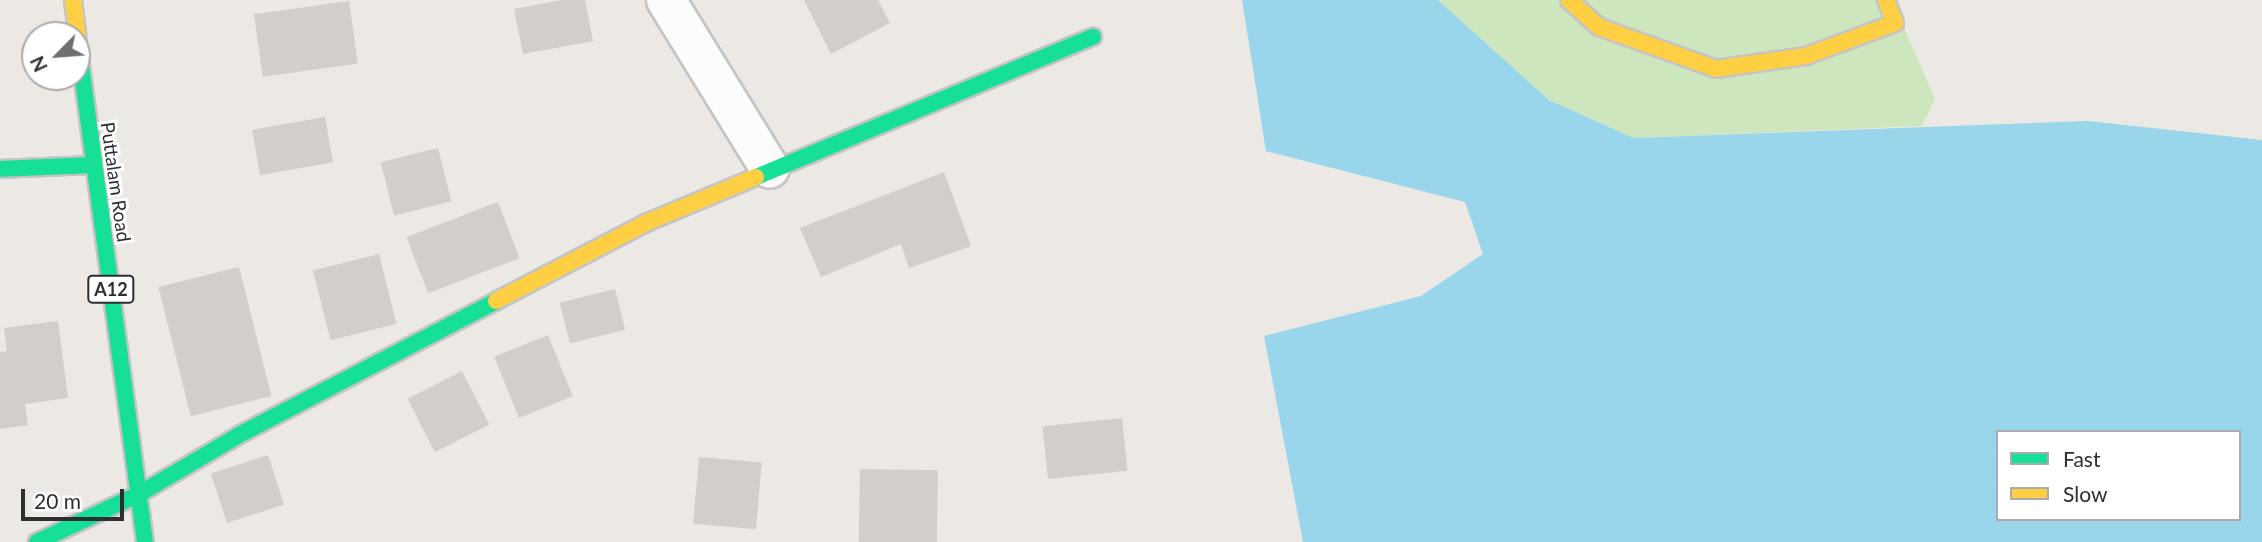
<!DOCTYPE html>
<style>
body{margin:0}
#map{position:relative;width:2262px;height:542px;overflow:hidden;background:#ece8e4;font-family:Lato,sans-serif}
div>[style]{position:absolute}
.green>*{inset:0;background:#cee6be}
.water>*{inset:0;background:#99d6ec}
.building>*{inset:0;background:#d1cecb;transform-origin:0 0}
.roads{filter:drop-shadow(2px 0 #c5c4c5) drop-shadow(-2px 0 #c5c4c5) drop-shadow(0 2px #c5c4c5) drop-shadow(0 -2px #c5c4c5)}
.street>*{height:38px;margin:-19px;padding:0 19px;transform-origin:19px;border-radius:19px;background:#fcfcfb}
.fast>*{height:16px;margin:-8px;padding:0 8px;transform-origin:8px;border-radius:8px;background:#16e098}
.slow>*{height:16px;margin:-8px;padding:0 8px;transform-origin:8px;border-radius:8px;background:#ffcf43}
span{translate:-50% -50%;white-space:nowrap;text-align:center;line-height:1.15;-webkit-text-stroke:6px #fff;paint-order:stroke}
.shield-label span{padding:2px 5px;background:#fff;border:2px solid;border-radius:5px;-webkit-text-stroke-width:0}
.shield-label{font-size:18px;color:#2e2e2e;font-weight:700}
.street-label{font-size:19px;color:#2e2e2e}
.legend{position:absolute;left:1996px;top:430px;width:245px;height:91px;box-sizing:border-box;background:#fff;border:2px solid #ababab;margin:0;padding:9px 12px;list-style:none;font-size:21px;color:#2e2e2e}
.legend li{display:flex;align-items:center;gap:14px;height:35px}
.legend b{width:35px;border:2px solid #ababab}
.north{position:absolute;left:21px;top:21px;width:70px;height:70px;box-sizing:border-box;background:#fff;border:2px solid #ababab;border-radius:50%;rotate:245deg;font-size:19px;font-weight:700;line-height:28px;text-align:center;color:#2e2e2e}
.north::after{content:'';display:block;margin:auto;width:24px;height:32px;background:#706f6e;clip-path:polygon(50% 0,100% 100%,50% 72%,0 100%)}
.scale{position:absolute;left:21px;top:489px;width:103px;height:32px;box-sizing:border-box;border:4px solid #2e2e2e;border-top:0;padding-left:9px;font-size:21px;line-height:24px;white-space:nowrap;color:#2e2e2e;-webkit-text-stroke:5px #fff;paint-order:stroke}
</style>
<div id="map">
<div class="green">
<i style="clip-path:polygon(1438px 0,1892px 0,1935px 99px,1922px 126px,1634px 138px,1549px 100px)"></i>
</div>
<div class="water">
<i style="clip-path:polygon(evenodd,1242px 0,1438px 0,1549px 100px,1634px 138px,2088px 121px,2262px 140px,2262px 542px,1303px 542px,1264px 336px,1421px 296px,1483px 254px,1465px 202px,1266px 151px,1242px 0,1998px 432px,2239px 432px,2239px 519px,1998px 519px,1998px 432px)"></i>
</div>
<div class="building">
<i style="clip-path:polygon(562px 0,585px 0,593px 41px,523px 54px,514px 9px)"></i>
<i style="clip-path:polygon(804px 0,878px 0,890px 23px,831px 54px)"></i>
<i style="left:349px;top:1px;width:63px;height:96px;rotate:82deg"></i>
<i style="left:325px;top:117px;width:46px;height:74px;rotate:80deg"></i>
<i style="left:438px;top:148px;width:55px;height:59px;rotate:76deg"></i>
<i style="clip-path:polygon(944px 172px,971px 246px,909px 268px,901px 244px,821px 277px,800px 228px)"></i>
<i style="left:498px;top:202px;width:60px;height:98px;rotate:69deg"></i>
<i style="left:379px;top:254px;width:72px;height:68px;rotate:76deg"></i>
<i style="left:239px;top:267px;width:133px;height:83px;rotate:76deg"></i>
<i style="left:615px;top:289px;width:42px;height:57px;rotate:76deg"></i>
<i style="clip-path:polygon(58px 321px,68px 398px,25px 404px,28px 425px,0 429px,0 352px,7px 351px,4px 328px)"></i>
<i style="left:548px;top:335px;width:66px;height:58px;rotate:68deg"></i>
<i style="left:462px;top:371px;width:60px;height:61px;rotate:63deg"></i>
<i style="left:1122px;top:418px;width:53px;height:80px;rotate:84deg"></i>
<i style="left:268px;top:455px;width:52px;height:60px;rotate:72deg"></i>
<i style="left:699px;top:457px;width:63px;height:67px;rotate:5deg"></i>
<i style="left:860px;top:469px;width:78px;height:73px;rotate:1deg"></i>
</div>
<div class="roads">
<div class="street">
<i style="left:666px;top:0;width:198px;rotate:58.4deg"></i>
</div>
<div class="fast">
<i style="left:77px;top:36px;width:511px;rotate:82.35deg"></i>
<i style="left:0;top:169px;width:91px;rotate:-2.5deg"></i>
<i style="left:756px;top:177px;width:365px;rotate:-22.6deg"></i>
<i style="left:37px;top:542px;width:113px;rotate:-25.2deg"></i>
<i style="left:139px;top:494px;width:116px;rotate:-30.5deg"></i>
<i style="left:239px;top:435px;width:290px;rotate:-27.5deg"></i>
</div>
<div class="slow">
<i style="left:73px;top:0;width:35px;rotate:83deg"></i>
<i style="left:1569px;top:0;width:40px;rotate:42deg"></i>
<i style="left:1599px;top:27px;width:124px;rotate:19.7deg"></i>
<i style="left:1716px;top:69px;width:91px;rotate:-8.2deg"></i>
<i style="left:1806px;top:56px;width:95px;rotate:-20.3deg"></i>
<i style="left:1895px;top:23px;width:25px;rotate:-111deg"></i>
<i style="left:496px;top:301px;width:171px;rotate:-27.5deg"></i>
<i style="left:648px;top:222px;width:117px;rotate:-22.6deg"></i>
</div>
</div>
<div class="shield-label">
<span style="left:111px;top:289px">A12</span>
</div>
<div class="street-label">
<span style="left:116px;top:182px;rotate:82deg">Puttalam Road</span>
</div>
<ul class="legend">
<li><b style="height:9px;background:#16e098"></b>Fast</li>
<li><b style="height:9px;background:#ffcf43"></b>Slow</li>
</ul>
<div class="north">N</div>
<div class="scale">20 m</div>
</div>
